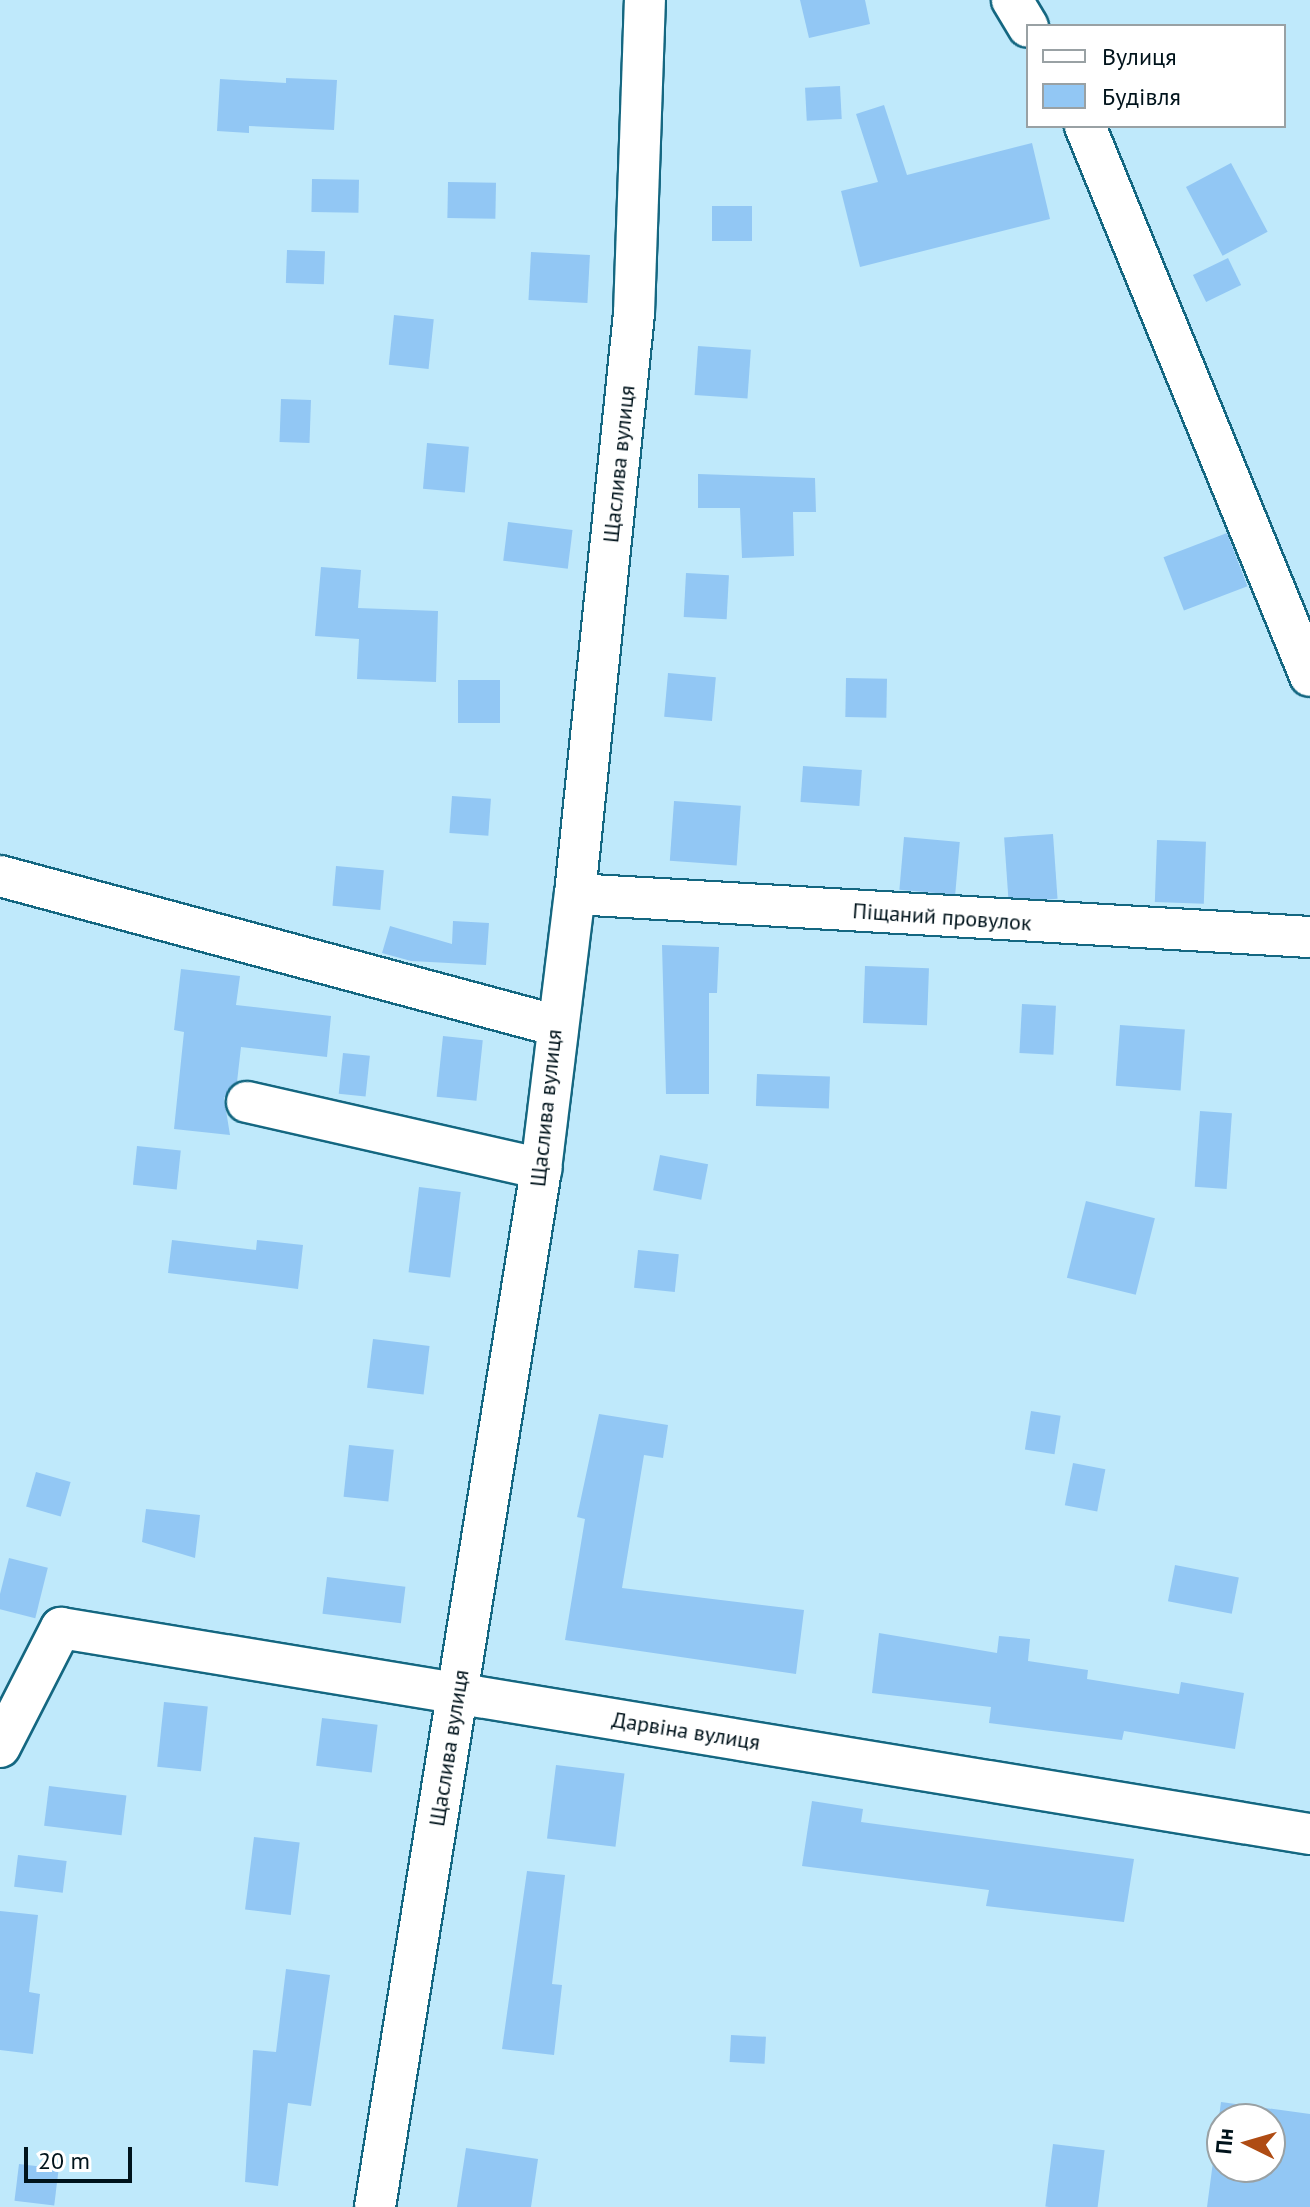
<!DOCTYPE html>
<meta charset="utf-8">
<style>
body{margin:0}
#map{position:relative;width:1310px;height:2207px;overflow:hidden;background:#bfe9fb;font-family:"PT Sans",sans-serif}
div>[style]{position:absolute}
.building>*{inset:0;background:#92c7f4;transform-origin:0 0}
.roads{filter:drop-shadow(2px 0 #146781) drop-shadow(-2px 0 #146781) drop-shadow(0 2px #146781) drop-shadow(0 -2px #146781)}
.street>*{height:40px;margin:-20px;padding:0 20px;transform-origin:20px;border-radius:20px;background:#fff}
span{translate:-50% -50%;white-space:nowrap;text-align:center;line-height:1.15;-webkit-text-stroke:7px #fff;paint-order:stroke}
.street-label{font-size:22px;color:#00131b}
.legend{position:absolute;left:1026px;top:24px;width:260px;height:104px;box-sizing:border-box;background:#fff;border:2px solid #99a1a4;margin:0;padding:10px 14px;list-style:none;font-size:24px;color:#00131b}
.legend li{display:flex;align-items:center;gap:16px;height:40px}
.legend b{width:40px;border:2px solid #99a1a4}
.north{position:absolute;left:1206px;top:2103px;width:80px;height:80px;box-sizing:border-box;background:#fff;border:2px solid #99a1a4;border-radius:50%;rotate:275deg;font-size:22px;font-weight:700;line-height:32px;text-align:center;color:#00131b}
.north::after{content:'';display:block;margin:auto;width:28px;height:36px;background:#af4c14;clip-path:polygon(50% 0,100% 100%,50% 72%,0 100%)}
.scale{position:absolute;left:24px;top:2147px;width:108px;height:36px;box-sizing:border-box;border:4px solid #00131b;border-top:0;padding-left:10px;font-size:24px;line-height:28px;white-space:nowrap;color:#00131b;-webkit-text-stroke:6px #fff;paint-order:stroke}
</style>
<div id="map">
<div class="building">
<i style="clip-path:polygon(800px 0,865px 0,870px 24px,809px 38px)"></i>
<i style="clip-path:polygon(286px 78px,337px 80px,334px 130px,249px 126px,249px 133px,217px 131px,220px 79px,286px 83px)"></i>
<i style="left:840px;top:86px;width:33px;height:35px;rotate:87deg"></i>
<i style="clip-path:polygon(884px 105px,907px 175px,1032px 143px,1050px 219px,860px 267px,841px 191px,878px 182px,856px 114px)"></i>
<i style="left:1231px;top:163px;width:78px;height:51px;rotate:62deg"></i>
<i style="left:312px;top:179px;width:47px;height:33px;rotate:1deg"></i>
<i style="left:448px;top:182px;width:48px;height:36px;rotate:1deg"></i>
<i style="left:712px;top:206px;width:40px;height:35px"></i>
<i style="left:287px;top:250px;width:38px;height:33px;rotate:2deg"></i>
<i style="left:531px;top:252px;width:59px;height:48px;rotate:3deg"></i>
<i style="left:1228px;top:258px;width:30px;height:39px;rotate:64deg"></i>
<i style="left:394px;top:315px;width:40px;height:50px;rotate:6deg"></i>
<i style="left:698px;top:346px;width:53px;height:49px;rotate:4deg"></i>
<i style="left:281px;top:399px;width:30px;height:43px;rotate:2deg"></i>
<i style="left:427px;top:443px;width:42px;height:46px;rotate:5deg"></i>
<i style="clip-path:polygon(698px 474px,815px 478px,816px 512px,793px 512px,794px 556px,742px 558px,740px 508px,698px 508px)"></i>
<i style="left:508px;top:522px;width:65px;height:39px;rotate:7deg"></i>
<i style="left:1227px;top:533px;width:57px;height:68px;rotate:69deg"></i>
<i style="clip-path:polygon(321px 567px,361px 570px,358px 608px,438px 611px,436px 682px,357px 679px,359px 639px,315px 636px)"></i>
<i style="left:686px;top:573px;width:43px;height:44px;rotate:3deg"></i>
<i style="left:668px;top:673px;width:48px;height:44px;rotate:5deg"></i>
<i style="left:846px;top:678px;width:41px;height:39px;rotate:1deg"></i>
<i style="left:458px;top:680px;width:42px;height:43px"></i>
<i style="left:803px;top:766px;width:59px;height:36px;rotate:4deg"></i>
<i style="left:452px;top:796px;width:39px;height:37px;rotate:4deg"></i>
<i style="left:674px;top:801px;width:67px;height:60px;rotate:4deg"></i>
<i style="left:1053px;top:834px;width:65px;height:49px;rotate:86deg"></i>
<i style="left:904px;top:837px;width:56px;height:53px;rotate:5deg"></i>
<i style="left:1157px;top:840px;width:49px;height:62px;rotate:2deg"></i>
<i style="left:336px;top:866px;width:48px;height:40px;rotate:5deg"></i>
<i style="clip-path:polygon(453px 921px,489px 923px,486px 965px,411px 961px,382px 953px,390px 926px,452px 944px)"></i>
<i style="clip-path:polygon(662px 945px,719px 947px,717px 993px,709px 993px,709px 1094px,666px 1094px)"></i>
<i style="left:865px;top:966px;width:64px;height:57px;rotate:2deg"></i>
<i style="clip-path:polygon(181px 969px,240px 976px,236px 1005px,331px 1016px,327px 1057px,241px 1047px,237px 1082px,224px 1098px,230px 1135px,174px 1129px,184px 1032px,174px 1030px)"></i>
<i style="left:1022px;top:1004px;width:34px;height:49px;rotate:3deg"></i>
<i style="left:1120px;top:1025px;width:65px;height:61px;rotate:4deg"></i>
<i style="left:443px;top:1036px;width:40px;height:61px;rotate:6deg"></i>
<i style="left:343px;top:1053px;width:27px;height:41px;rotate:6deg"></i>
<i style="left:757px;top:1074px;width:73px;height:32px;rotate:2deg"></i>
<i style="left:1200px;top:1111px;width:32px;height:76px;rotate:4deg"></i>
<i style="left:137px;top:1146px;width:44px;height:39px;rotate:6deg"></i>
<i style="left:660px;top:1155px;width:49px;height:36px;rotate:11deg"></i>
<i style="left:419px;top:1187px;width:42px;height:86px;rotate:7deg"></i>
<i style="left:1086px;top:1201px;width:71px;height:79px;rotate:14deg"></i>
<i style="clip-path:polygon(172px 1240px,256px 1250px,257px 1240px,303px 1245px,298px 1289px,168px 1273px)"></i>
<i style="left:638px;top:1250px;width:41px;height:38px;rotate:6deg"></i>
<i style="left:373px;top:1339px;width:57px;height:49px;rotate:7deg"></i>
<i style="left:1031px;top:1411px;width:30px;height:39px;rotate:9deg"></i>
<i style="clip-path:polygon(599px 1414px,668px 1425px,663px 1458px,644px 1455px,622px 1588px,804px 1610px,796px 1674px,565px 1640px,585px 1519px,577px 1517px)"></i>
<i style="left:349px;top:1445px;width:45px;height:52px;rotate:6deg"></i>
<i style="left:1073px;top:1463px;width:33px;height:43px;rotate:11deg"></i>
<i style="left:36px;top:1472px;width:36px;height:36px;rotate:16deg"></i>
<i style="clip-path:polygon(146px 1509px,200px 1515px,195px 1558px,142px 1542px)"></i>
<i style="left:9px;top:1558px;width:40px;height:52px;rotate:14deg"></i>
<i style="left:1175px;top:1565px;width:65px;height:37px;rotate:11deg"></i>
<i style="left:327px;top:1577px;width:79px;height:37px;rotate:7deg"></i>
<i style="clip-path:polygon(879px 1633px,997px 1653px,999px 1636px,1030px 1639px,1028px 1661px,1088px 1670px,1087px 1679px,1179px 1694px,1181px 1682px,1244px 1693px,1235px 1749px,1124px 1731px,1122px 1740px,989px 1723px,991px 1707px,872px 1693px)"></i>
<i style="left:164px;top:1702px;width:44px;height:65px;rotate:6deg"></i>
<i style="left:322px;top:1718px;width:56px;height:48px;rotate:7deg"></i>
<i style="left:556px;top:1765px;width:69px;height:74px;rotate:7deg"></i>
<i style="left:49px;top:1786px;width:78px;height:40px;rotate:7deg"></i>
<i style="clip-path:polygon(812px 1801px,863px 1809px,861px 1822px,1134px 1859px,1124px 1922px,986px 1906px,989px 1890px,802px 1866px)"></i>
<i style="left:254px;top:1837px;width:46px;height:73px;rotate:7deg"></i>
<i style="left:18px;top:1855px;width:49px;height:32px;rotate:7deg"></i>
<i style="clip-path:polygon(527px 1871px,565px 1875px,552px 1984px,562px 1985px,554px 2055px,502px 2049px)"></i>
<i style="clip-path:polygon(0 1911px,38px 1915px,29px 1992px,40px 1994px,33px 2054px,0 2050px)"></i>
<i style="clip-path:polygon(286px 1969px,330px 1975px,311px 2106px,288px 2103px,278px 2186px,245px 2182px,253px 2050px,276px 2052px)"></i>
<i style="left:731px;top:2035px;width:35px;height:27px;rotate:3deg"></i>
<i style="clip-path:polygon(evenodd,1221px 2102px,1310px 2114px,1310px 2207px,1207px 2207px,1221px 2102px,1222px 2119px,1270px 2119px,1270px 2167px,1222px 2167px,1222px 2119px)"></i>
<i style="left:1053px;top:2144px;width:52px;height:63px;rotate:7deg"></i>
<i style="clip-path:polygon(466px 2148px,538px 2159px,531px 2207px,457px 2207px)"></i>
<i style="left:19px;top:2164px;width:40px;height:37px;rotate:7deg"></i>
</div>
<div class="roads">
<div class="street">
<i style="left:1012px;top:0;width:31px;rotate:59deg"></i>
<i style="left:1085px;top:126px;width:594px;rotate:67.75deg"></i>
<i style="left:0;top:876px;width:574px;rotate:15.05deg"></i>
<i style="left:575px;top:894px;width:736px;rotate:3.35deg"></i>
<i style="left:247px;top:1102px;width:302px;rotate:12.8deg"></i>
<i style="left:0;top:1747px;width:134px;rotate:-62.9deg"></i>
<i style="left:61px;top:1628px;width:1266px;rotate:9.37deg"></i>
<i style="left:375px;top:2207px;width:1051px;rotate:-80.91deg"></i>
<i style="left:541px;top:1169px;width:277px;rotate:-83deg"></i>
<i style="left:575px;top:894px;width:584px;rotate:-84.2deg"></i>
<i style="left:634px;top:313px;width:313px;rotate:-88deg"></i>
</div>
</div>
<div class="street-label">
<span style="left:619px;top:464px;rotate:-84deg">Щаслива вулиця</span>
<span style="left:942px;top:917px;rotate:4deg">Піщаний провулок</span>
<span style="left:546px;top:1108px;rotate:-84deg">Щаслива вулиця</span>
<span style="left:686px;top:1731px;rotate:9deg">Дарвіна вулиця</span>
<span style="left:449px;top:1748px;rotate:-81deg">Щаслива вулиця</span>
</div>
<ul class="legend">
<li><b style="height:10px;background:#fff"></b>Вулиця</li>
<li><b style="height:22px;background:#92c7f4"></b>Будівля</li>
</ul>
<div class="north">Пн</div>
<div class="scale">20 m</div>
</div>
